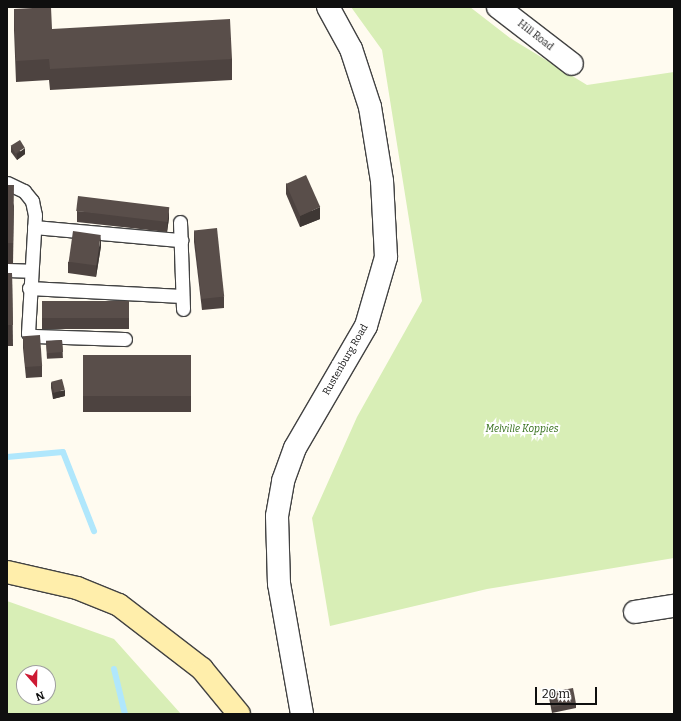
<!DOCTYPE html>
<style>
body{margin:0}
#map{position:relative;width:681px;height:721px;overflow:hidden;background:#fffbf0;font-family:Bitter,serif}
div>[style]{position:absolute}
.green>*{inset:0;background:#d8eeb6}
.stream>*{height:6px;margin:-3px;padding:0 3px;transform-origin:3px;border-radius:3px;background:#b0e7fc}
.roads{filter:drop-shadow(1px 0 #424242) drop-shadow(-1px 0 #424242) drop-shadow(0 1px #424242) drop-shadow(0 -1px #424242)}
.service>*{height:13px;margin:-6.5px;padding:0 6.5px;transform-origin:6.5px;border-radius:6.5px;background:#fff}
.minor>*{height:22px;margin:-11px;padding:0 11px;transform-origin:11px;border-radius:11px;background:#fff}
.secondary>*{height:22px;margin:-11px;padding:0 11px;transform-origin:11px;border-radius:11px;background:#ffeeab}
.wall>*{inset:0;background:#4d4340;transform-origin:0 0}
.shaded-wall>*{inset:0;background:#3e3734}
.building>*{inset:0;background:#594e4a;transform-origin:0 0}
span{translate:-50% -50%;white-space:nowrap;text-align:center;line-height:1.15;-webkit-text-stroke:4px #fff;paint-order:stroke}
.street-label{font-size:10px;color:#0f0f0f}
.park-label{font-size:10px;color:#326d18;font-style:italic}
.frame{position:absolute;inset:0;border:8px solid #0f0f0f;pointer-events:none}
.north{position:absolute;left:16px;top:665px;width:40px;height:40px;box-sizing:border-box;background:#fff;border:1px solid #9f9f9f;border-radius:50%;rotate:160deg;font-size:11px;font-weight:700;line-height:16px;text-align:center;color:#0f0f0f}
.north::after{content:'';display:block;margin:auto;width:14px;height:18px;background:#cd1933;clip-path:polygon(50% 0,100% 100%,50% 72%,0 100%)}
.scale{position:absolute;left:535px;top:687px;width:62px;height:18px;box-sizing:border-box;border:2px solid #0f0f0f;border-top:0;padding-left:5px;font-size:12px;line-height:14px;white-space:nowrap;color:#0f0f0f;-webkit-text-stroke:3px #fff;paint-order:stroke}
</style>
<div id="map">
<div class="green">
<i style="clip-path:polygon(351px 7px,470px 7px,510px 38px,587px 85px,674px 72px,674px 558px,487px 589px,330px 626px,312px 518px,357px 417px,422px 301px,382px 50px)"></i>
<i style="clip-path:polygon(evenodd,7px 601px,114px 639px,181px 714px,7px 714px,7px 601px,24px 673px,48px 673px,48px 697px,24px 697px,24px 673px)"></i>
</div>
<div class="stream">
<i style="left:7px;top:457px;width:56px;rotate:-5.1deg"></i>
<i style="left:63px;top:452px;width:85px;rotate:68.6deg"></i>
<i style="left:114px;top:669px;width:46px;rotate:76.3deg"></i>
</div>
<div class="roads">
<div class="service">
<i style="left:7px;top:183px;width:19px;rotate:25deg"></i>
<i style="left:24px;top:191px;width:13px;rotate:51deg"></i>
<i style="left:32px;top:201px;width:14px;rotate:78deg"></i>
<i style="left:35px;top:215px;width:118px;rotate:93.4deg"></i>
<i style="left:28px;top:333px;width:7px;rotate:27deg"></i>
<i style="left:34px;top:336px;width:91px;rotate:1.9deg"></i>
<i style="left:180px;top:222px;width:87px;rotate:88deg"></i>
<i style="left:34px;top:227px;width:148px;rotate:5.1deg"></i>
<i style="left:7px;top:270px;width:23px;rotate:2deg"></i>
<i style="left:29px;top:288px;width:153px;rotate:3deg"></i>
</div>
<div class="minor">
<i style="left:498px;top:7px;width:93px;rotate:37.6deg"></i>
<i style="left:635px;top:612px;width:39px;rotate:-9deg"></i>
<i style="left:302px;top:714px;width:132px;rotate:-100deg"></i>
<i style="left:279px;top:584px;width:68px;rotate:-91.7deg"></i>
<i style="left:277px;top:516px;width:36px;rotate:-80deg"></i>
<i style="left:283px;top:481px;width:35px;rotate:-70deg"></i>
<i style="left:295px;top:448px;width:141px;rotate:-59.8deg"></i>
<i style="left:366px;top:326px;width:72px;rotate:-73.8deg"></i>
<i style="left:386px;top:257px;width:76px;rotate:-93deg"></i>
<i style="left:382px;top:181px;width:75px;rotate:-99.2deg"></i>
<i style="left:370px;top:107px;width:61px;rotate:-108.1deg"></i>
<i style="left:351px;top:49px;width:48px;rotate:-118.7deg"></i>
</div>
<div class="secondary">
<i style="left:7px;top:572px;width:72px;rotate:12.9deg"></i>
<i style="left:77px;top:588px;width:45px;rotate:22deg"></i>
<i style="left:119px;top:605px;width:105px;rotate:37.6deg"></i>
<i style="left:202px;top:669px;width:58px;rotate:50.6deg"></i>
</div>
</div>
<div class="wall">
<i style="clip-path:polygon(14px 9px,52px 29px,232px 59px,232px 80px,50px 90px,49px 80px,16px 82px,14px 30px)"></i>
<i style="clip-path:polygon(11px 146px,25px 154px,17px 160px,11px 152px)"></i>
<i style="clip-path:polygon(286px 183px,320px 219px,300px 227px,286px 194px)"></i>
<i style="clip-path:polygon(7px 185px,14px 206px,13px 264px,7px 264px)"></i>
<i style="clip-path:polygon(77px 211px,169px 218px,167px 232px,77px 222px)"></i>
<i style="clip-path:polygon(194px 230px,224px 297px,224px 308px,202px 310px,194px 242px)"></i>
<i style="clip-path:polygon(101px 246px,96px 277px,68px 273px,68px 262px)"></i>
<i style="clip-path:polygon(7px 273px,12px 273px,13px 346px,7px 346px)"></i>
<i style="left:129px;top:301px;width:28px;height:87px;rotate:90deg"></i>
<i style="clip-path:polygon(23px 336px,42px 366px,42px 377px,26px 378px,23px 348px)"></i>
<i style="left:62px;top:340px;width:18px;height:16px;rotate:87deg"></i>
<i style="left:191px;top:355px;width:57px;height:108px;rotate:90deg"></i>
<i style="clip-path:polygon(51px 382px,65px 396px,53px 399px,51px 388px)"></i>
<i style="clip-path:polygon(549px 692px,576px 703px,576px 708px,552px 713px,549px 698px)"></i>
</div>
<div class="shaded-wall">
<i style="clip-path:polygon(25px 148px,25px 154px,17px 160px,17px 154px)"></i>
<i style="clip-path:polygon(169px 207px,169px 218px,167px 232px,167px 221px)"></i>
<i style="clip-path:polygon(320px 207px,320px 219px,300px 227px,300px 216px)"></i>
<i style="clip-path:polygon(101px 235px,101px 246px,96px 277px,96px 266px)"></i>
<i style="clip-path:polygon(65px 390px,65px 396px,53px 399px,53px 393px)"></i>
</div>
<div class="building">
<i style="clip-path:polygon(51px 7px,52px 29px,230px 19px,232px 59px,50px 69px,49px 59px,16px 61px,14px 9px)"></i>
<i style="left:20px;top:140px;width:9px;height:11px;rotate:58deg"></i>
<i style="left:306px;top:175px;width:35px;height:22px;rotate:66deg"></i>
<i style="clip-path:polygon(7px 185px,14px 185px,13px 243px,7px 243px)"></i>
<i style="left:78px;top:196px;width:92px;height:15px;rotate:7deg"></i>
<i style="left:217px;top:228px;width:69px;height:23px;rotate:84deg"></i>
<i style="left:73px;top:231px;width:28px;height:31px;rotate:8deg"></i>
<i style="clip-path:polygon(7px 273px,12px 273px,13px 325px,7px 325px)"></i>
<i style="left:129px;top:301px;width:17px;height:87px;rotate:90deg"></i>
<i style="left:40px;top:335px;width:31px;height:17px;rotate:86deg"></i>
<i style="left:62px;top:340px;width:12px;height:16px;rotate:85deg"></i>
<i style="left:191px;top:355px;width:41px;height:108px;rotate:90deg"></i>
<i style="left:62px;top:379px;width:11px;height:11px;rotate:75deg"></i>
<i style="left:573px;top:688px;width:15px;height:24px;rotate:79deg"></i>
</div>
<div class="street-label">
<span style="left:535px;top:36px;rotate:38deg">Hill Road</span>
<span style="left:346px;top:360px;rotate:-60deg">Rustenburg Road</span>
</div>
<div class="park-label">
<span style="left:522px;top:430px">Melville Koppies</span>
</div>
<div class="frame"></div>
<div class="north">N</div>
<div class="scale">20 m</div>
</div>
